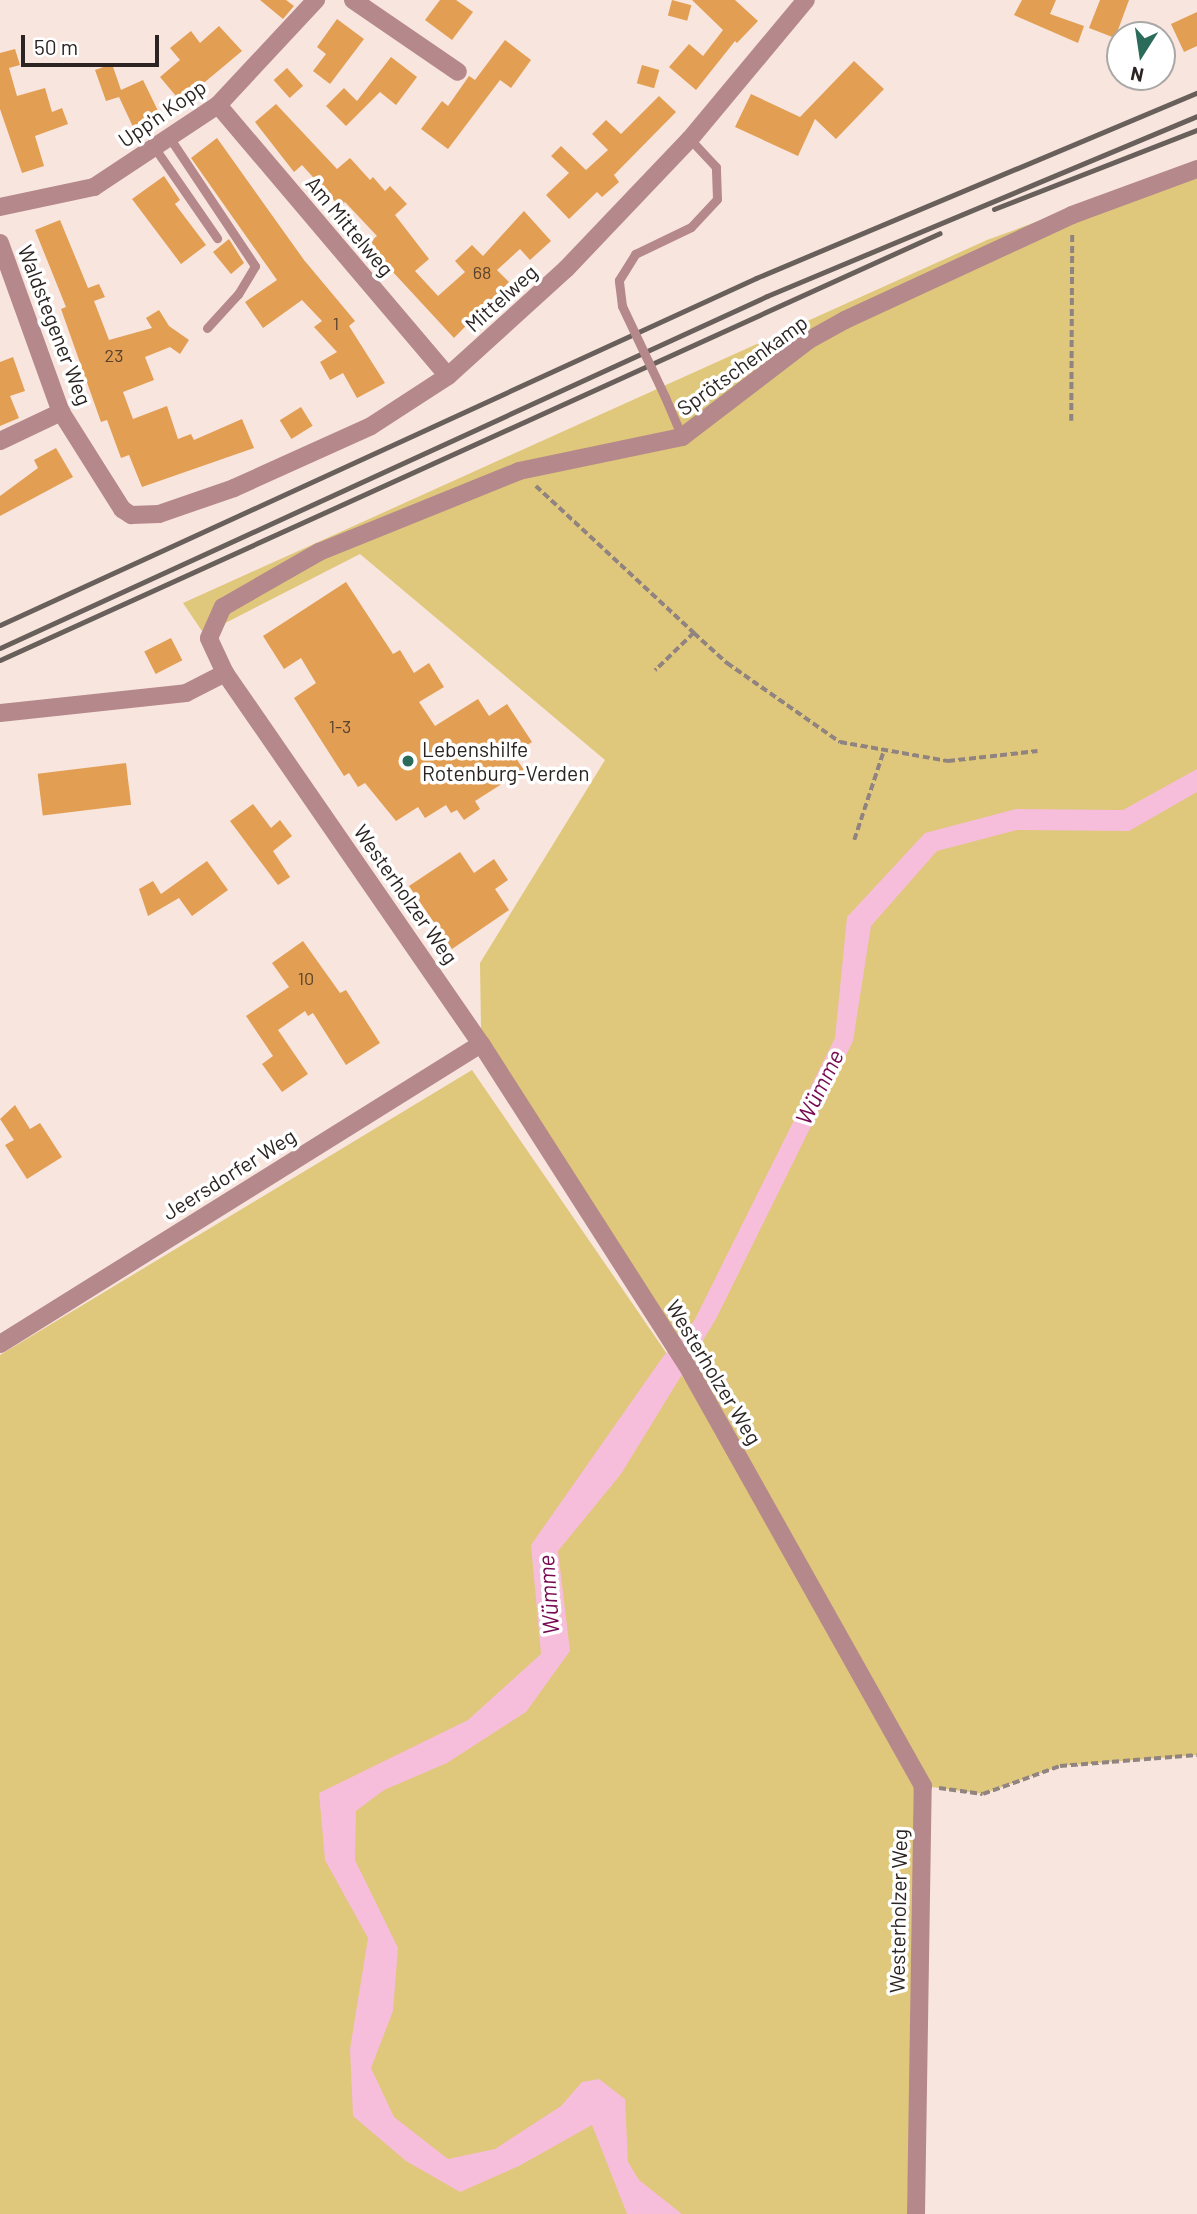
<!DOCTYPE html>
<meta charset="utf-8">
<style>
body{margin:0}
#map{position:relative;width:1197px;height:2214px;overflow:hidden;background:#f8e5de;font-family:Barlow,sans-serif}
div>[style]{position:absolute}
.green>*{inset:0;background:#dfc77b}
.water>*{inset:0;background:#f6beda}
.building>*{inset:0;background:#e29e52;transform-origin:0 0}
.path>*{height:3.5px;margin-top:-1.75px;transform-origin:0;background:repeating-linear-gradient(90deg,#918480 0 7px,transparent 0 10.5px)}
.service>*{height:9px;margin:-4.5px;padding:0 4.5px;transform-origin:4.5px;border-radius:4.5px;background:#b5888b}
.minor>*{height:18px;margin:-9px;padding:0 9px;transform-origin:9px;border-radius:9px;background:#b5888b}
.rail>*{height:5px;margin:-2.5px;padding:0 2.5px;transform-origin:2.5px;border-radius:2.5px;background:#695f5b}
.service-bridge>*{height:9px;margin:-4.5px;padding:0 4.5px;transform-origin:4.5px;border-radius:4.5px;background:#b5888b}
.dots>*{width:19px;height:19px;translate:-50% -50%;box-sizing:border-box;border:4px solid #fff;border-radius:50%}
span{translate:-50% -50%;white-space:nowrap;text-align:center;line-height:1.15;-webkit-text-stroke:7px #fff;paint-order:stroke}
.number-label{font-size:18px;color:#59422e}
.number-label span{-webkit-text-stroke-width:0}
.street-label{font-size:21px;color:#2b2422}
.poi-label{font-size:21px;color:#2b2422}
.left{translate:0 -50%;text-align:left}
.water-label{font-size:23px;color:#770a52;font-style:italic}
.north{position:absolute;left:1106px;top:21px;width:70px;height:70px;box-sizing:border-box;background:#fff;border:2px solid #aaa7a7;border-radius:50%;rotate:192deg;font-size:19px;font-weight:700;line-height:28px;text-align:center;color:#2b2422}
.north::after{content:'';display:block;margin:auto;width:24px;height:32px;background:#2b6b5a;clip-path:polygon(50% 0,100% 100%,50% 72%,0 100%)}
.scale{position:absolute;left:21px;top:35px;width:138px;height:32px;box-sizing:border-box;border:4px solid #2b2422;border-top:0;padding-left:9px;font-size:21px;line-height:24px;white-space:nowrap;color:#2b2422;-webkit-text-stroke:5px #fff;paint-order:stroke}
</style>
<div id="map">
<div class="green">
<i style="clip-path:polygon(1197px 163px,1197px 1755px,1060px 1766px,983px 1794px,932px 1787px,691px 1356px,694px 1351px,684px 1336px,680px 1341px,481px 1029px,480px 963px,605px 760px,360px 554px,204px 634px,183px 603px,987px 240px)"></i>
<i style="clip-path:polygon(472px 1070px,687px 1383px,919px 1787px,907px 2214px,0 2214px,0 1355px)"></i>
</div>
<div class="water">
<i style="clip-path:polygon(1197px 769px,1197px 792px,1129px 831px,1017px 830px,937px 851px,871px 926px,853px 1041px,716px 1319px,621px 1474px,558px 1551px,570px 1651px,526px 1712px,447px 1763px,384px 1790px,356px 1811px,355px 1860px,398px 1948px,393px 2011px,371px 2068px,394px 2117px,448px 2159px,495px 2149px,561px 2106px,582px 2082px,599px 2079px,625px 2099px,628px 2162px,639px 2180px,682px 2214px,627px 2214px,592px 2125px,519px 2166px,460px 2192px,406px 2161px,353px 2116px,350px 2049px,368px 1938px,325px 1860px,319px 1793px,468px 1720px,541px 1654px,531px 1545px,662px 1358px,694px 1321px,835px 1038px,847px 917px,925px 833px,1016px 809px,1123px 810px)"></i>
</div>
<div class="building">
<i style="clip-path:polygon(260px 0,286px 0,294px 6px,283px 19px)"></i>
<i style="clip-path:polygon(440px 0,456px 0,473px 12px,452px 40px,425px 20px)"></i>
<i style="left:672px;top:0;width:20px;height:16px;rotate:15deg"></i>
<i style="clip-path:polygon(692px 0,735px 0,758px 21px,737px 43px,735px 41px,696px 90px,669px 67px,689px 44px,703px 56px,723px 30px)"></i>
<i style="clip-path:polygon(1022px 0,1056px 0,1050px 14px,1084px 26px,1078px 43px,1014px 15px)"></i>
<i style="clip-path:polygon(1100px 0,1129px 0,1115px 38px,1089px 28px)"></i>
<i style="clip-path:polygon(1197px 12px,1197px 46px,1184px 52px,1171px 24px)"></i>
<i style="clip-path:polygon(337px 19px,364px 39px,330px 84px,313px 71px,326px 54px,317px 47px)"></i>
<i style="clip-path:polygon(219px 26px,242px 51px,181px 102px,160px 77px,180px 60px,170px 48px,191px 31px,200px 43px)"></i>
<i style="clip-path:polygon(505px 40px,531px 60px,511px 88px,500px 80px,448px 149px,421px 129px,442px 101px,448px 106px,469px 76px,475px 80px)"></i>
<i style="clip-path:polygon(15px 49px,20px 65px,9px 68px,17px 96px,45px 88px,52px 112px,62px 108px,68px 124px,35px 136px,44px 166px,22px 173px,0 109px,0 53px)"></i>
<i style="clip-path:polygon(391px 57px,417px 77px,396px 105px,380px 92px,346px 126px,326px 106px,344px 88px,357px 101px)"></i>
<i style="clip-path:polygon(854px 61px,884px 89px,836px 139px,815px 119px,798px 156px,735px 127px,751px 94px,800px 117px)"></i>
<i style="clip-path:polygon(112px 64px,121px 90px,143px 80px,161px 117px,134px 129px,119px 97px,106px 101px,95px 70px)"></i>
<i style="left:642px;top:65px;width:18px;height:19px;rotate:16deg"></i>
<i style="left:287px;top:68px;width:24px;height:18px;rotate:48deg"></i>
<i style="clip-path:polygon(659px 96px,676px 112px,614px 175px,619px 182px,602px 197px,597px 192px,569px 219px,546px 195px,569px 173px,551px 156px,561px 146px,586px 170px,608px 150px,592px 134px,606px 120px,621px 134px)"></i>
<i style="clip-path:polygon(276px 104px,337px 169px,350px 158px,370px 180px,373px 177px,385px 191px,390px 186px,407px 204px,395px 215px,429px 259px,415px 271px,438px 296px,465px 272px,455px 261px,472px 245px,483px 256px,524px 211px,551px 241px,530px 260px,520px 249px,497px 270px,509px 282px,454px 338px,367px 244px,377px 236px,345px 202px,340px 207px,302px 165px,294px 172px,255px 122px)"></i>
<i style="clip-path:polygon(217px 138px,304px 260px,355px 321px,349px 326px,385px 383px,357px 398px,343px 373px,330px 380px,320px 362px,337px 352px,314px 327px,322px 321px,302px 300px,263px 328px,245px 302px,277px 280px,191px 158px)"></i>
<i style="clip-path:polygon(164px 176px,180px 200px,175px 204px,206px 245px,181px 264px,132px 199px)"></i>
<i style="clip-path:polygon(60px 220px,88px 288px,99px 284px,105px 297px,94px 301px,109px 340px,152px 328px,146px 318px,159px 310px,169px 326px,189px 340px,180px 354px,170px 347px,145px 357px,154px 380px,123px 392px,133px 419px,167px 406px,178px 439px,191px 434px,194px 440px,242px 419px,254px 448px,142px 487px,129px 455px,121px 458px,107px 420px,101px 422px,61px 309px,66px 307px,35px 230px)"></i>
<i style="clip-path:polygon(229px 239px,244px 263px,231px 274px,213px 252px)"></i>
<i style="clip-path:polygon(13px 357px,25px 391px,10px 396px,19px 418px,0 426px,0 362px)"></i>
<i style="left:301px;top:407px;width:22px;height:25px;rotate:58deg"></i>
<i style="clip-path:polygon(56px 448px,73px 477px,0 516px,0 496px,38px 468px,34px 460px)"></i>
<i style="clip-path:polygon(346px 582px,393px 654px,400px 650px,414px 673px,429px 663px,444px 687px,419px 702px,435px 726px,478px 699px,489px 716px,507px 704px,532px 742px,513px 754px,524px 770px,475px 801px,480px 809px,464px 820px,457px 810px,451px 813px,446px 805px,425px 818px,418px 807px,396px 821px,365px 783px,358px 787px,349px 773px,344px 776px,294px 698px,316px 683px,301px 658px,284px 669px,263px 636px)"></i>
<i style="left:171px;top:638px;width:25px;height:30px;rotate:63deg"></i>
<i style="left:126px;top:763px;width:42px;height:89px;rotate:83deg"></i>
<i style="clip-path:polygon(253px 804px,271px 828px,280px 820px,292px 836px,273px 851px,290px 877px,278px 885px,230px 821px)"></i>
<i style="clip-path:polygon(460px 852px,474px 873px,494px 859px,508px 880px,495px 889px,509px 910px,452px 949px,409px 886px)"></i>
<i style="clip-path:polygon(207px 861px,228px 890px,192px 916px,179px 898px,148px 916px,139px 889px,153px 881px,161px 894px)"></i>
<i style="clip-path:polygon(303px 941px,340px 993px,346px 990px,380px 1043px,346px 1065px,313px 1013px,308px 1016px,305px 1011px,278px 1030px,308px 1074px,282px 1092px,262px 1064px,273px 1056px,246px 1016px,289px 987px,272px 963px)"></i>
<i style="clip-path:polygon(15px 1105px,30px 1129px,40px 1123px,62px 1157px,27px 1179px,5px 1145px,14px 1140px,0 1119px)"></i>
</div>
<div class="path">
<i style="left:1071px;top:421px;width:186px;rotate:-89.7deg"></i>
<i style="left:536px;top:486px;width:216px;rotate:42.9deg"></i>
<i style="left:694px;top:633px;width:54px;rotate:135.7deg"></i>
<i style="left:694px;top:633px;width:45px;rotate:42.3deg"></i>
<i style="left:727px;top:663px;width:138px;rotate:35deg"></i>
<i style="left:840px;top:742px;width:110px;rotate:10deg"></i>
<i style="left:948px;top:761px;width:90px;rotate:-6.4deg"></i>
<i style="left:854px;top:840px;width:95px;rotate:-71.6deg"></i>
<i style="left:939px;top:1788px;width:44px;rotate:7.8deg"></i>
<i style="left:983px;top:1794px;width:82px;rotate:-20deg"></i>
<i style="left:1060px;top:1766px;width:137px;rotate:-4.6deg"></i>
</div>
<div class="service">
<i style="left:169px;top:137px;width:155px;rotate:56.3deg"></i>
<i style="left:255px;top:266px;width:33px;rotate:121deg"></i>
<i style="left:238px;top:294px;width:46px;rotate:132.4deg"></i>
<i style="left:154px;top:147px;width:111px;rotate:55.3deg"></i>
<i style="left:622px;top:306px;width:26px;rotate:-97deg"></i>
<i style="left:619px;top:280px;width:31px;rotate:-58deg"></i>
<i style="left:635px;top:254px;width:62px;rotate:-25.7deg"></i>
<i style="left:691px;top:227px;width:38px;rotate:-47deg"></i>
<i style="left:717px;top:199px;width:32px;rotate:-92deg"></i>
<i style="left:716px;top:167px;width:38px;rotate:-133deg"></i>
<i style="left:665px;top:397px;width:43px;rotate:67deg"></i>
</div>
<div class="minor">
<i style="left:353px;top:0;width:127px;rotate:34.4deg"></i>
<i style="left:218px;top:105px;width:355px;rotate:49.7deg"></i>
<i style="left:0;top:207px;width:96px;rotate:-12deg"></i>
<i style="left:94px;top:187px;width:149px;rotate:-33.5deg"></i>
<i style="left:218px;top:105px;width:144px;rotate:-47deg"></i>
<i style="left:0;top:243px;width:180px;rotate:70.2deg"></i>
<i style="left:61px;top:412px;width:115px;rotate:57.8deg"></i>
<i style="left:122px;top:509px;width:11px;rotate:34deg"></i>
<i style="left:131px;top:515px;width:28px;rotate:-2deg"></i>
<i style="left:159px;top:514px;width:79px;rotate:-19.1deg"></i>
<i style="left:234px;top:488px;width:150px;rotate:-24.3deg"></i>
<i style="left:371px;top:426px;width:92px;rotate:-33deg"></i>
<i style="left:448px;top:376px;width:159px;rotate:-42.2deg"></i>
<i style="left:566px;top:269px;width:180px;rotate:-46.4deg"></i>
<i style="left:690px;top:139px;width:181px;rotate:-50.2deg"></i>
<i style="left:0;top:441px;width:68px;rotate:-25.4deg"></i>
<i style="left:0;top:713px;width:187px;rotate:-6.1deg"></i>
<i style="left:186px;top:693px;width:44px;rotate:-27.1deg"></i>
<i style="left:0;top:1344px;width:567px;rotate:-31.95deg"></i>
<i style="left:916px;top:2214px;width:428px;rotate:-89.1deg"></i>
<i style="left:923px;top:1786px;width:475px;rotate:-119.3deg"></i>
<i style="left:691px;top:1372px;width:389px;rotate:-122.6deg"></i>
<i style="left:481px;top:1044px;width:451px;rotate:-124.6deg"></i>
<i style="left:225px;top:673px;width:38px;rotate:-115deg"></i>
<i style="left:209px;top:638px;width:34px;rotate:-66deg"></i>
<i style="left:223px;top:607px;width:111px;rotate:-29.8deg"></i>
<i style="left:319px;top:552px;width:216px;rotate:-22deg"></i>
<i style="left:519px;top:471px;width:167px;rotate:-11.8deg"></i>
<i style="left:682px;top:437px;width:160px;rotate:-37.4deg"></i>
<i style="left:809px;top:340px;width:41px;rotate:-29.1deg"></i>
<i style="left:845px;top:320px;width:250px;rotate:-24.8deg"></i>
<i style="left:1072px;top:215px;width:133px;rotate:-20.2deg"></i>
</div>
<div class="rail">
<i style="left:994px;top:209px;width:218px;rotate:-21.3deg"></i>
<i style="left:0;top:625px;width:832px;rotate:-24.65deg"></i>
<i style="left:756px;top:278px;width:478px;rotate:-22.8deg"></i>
<i style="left:0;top:648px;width:844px;rotate:-24.65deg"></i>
<i style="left:767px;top:296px;width:466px;rotate:-22.7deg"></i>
<i style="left:0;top:660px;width:1032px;rotate:-24.43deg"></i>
</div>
<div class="service-bridge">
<i style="left:622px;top:306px;width:101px;rotate:64.7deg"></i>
</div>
<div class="dots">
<i style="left:408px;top:761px;background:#2b6b5a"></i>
</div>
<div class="number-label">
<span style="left:482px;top:272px">68</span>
<span style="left:336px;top:323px">1</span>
<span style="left:114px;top:355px">23</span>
<span style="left:340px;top:726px">1-3</span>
<span style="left:306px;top:978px">10</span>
</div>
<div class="street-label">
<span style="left:162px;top:113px;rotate:-35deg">Upp'n Kopp</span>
<span style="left:350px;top:226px;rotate:50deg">Am Mittelweg</span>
<span style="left:501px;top:298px;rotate:-42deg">Mittelweg</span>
<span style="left:55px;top:325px;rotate:69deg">Waldstegener Weg</span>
<span style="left:742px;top:365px;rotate:-36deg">Sprötschenkamp</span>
<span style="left:406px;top:894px;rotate:55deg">Westerholzer Weg</span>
<span style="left:229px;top:1174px;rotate:-32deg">Jeersdorfer Weg</span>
<span style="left:714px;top:1372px;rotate:59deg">Westerholzer Weg</span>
<span style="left:898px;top:1911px;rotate:-89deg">Westerholzer Weg</span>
</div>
<div class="poi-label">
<span class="left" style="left:422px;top:761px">Lebenshilfe<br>Rotenburg-Verden</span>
</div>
<div class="water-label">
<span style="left:819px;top:1087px;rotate:-64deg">Wümme</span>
<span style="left:548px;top:1595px;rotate:-94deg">Wümme</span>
</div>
<div class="north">N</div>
<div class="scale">50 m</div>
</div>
